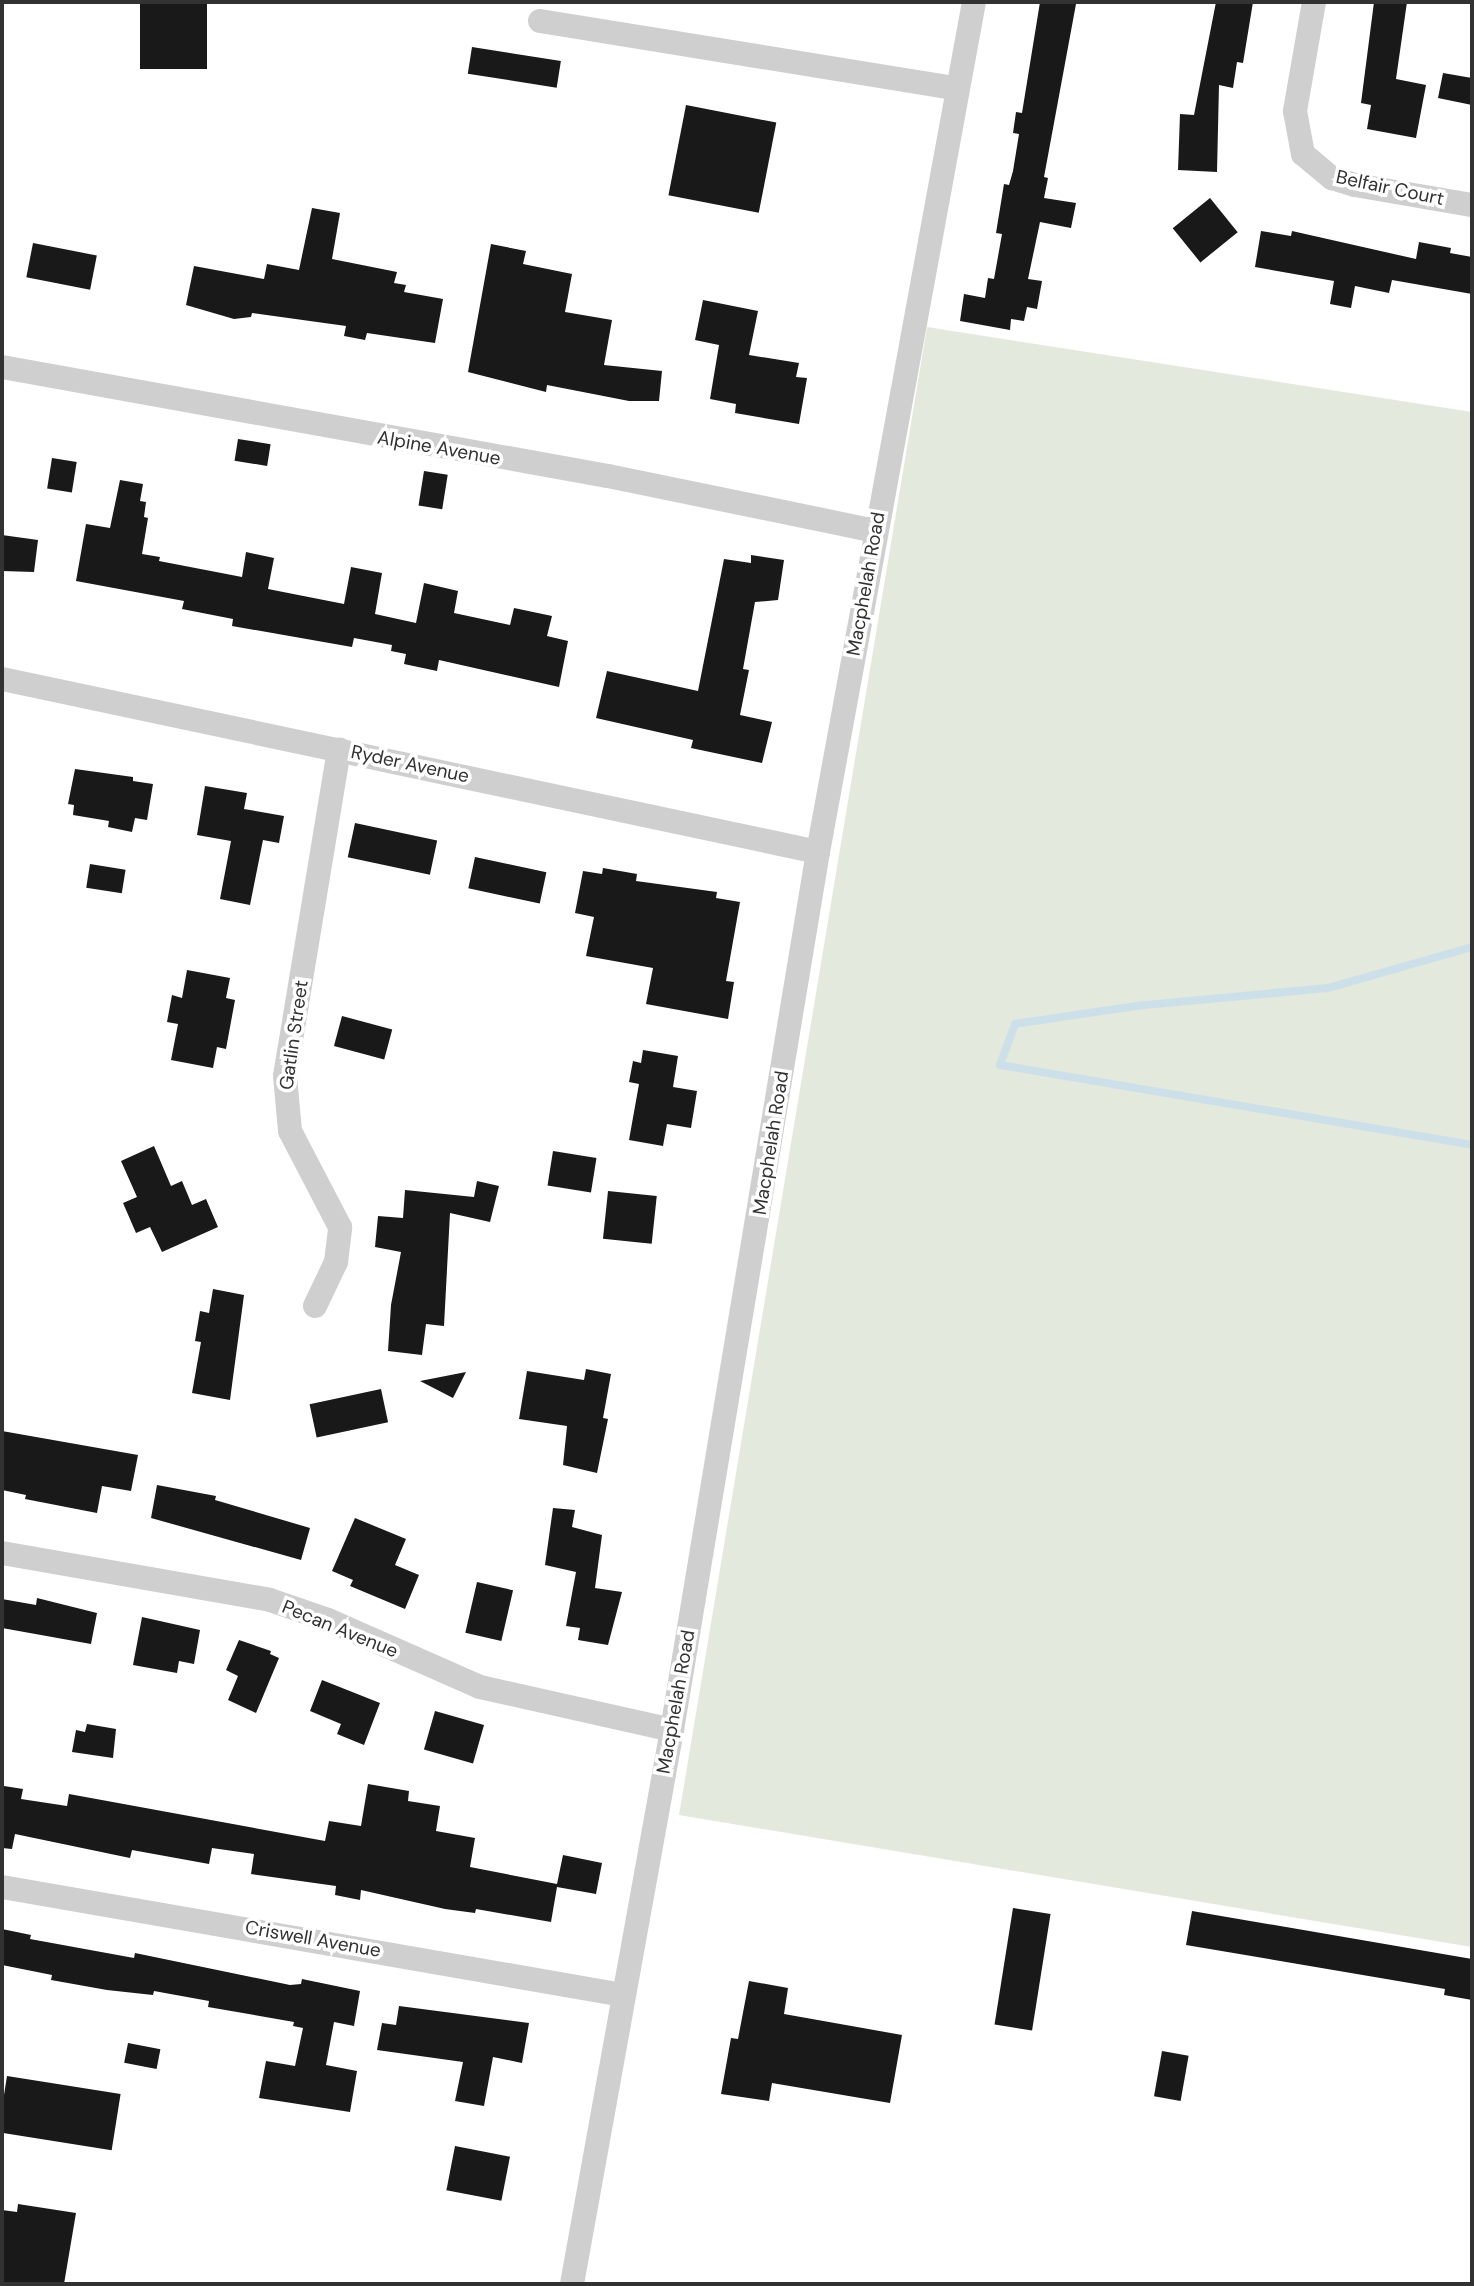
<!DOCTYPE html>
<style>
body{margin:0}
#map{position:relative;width:1474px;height:2286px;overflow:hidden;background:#fff;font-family:"DM Sans",sans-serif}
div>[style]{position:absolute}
.green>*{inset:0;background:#e3e9dc}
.stream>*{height:8px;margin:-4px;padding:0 4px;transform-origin:4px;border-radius:4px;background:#cde0ea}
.building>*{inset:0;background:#191919;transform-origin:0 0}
.minor>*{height:24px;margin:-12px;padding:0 12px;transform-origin:12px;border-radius:12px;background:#cfcfcf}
span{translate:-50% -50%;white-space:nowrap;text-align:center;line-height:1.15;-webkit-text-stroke:7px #fff;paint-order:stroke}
.street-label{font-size:19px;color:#323232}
.frame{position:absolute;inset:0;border:4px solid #323232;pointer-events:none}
</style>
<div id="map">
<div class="green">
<i style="clip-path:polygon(927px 327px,1472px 412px,1472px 1947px,679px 1815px)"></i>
</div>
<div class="stream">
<i style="left:1472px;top:947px;width:150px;rotate:164.1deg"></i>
<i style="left:1328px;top:988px;width:186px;rotate:174.7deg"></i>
<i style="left:1143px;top:1005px;width:129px;rotate:171.6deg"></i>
<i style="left:1015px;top:1024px;width:44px;rotate:110.1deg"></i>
<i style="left:1000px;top:1065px;width:479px;rotate:9.6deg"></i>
</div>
<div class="building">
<i style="left:140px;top:2px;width:67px;height:67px"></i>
<i style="clip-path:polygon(1040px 2px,1076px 4px,1044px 177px,1048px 178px,1044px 198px,1076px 203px,1071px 228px,1040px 222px,1028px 279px,1042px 281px,1037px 309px,1027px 307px,1024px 321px,1011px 319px,1010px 330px,960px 321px,964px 294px,985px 298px,988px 278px,994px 279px,1002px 234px,996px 233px,1004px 184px,1009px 185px,1013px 171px,1019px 134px,1013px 133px,1016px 112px,1022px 113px)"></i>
<i style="clip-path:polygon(1216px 2px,1253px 2px,1243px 63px,1237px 62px,1233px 88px,1219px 85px,1217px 172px,1178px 170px,1180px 114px,1194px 115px)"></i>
<i style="clip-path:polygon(1374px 2px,1407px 2px,1396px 79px,1426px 85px,1416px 138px,1367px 129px,1371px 105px,1361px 103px)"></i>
<i style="left:472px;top:47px;width:90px;height:27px;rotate:9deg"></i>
<i style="clip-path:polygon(1443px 73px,1472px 78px,1472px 105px,1438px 98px)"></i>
<i style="left:686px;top:105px;width:92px;height:92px;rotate:11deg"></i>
<i style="left:1210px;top:198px;width:44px;height:48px;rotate:51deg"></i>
<i style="clip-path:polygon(312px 208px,340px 213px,332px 259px,397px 272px,394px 283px,406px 285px,404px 292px,443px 299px,435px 343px,367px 333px,365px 340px,344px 336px,346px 326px,252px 313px,251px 317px,234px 319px,186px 305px,194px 266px,264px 279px,267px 264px,299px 270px)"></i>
<i style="clip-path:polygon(1261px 231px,1291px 236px,1292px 231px,1416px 259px,1419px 242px,1451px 248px,1450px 253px,1472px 257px,1472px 294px,1392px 280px,1389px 293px,1355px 286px,1351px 308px,1330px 304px,1334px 281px,1255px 267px)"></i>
<i style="left:33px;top:243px;width:65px;height:35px;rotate:11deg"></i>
<i style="clip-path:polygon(491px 244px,526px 251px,523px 264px,572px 274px,565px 312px,612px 320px,604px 365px,662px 371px,659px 401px,629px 401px,547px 385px,546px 392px,468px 372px)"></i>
<i style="clip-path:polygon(703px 300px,758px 311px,749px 355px,799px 363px,796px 377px,807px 378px,799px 424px,735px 413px,736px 404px,710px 399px,719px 345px,695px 340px)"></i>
<i style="left:238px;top:439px;width:33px;height:22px;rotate:9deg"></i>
<i style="left:52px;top:458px;width:25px;height:31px;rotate:9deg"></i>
<i style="left:424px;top:471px;width:24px;height:35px;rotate:9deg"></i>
<i style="clip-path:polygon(120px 480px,143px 484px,140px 501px,146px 502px,144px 517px,148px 518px,142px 554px,160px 557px,159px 561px,242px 577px,246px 552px,274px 558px,268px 589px,344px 604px,351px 567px,382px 573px,375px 614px,416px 623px,424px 583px,458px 591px,454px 613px,510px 625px,514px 608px,552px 616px,547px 636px,568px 641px,559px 687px,439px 660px,437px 671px,404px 664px,406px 654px,391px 651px,392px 645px,354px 638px,352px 647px,232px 626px,233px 619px,182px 609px,184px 601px,76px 581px,86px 524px,110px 528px)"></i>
<i style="clip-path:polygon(2px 535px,38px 540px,34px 572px,2px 571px)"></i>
<i style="clip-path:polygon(751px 555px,784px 560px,778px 600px,755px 602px,743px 669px,749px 670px,740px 715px,772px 722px,762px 763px,691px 748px,693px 740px,596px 718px,607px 671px,698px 691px,724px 559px,751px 563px)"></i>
<i style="clip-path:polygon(75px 769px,133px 777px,133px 781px,153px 784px,147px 820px,135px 818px,132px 832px,108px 827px,109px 821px,73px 815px,74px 805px,68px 804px)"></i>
<i style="clip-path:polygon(205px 786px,247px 793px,244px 809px,284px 816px,279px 843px,263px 840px,250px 905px,220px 899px,231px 841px,197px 835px)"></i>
<i style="left:355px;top:823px;width:84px;height:35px;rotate:12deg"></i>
<i style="left:475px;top:857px;width:73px;height:32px;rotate:12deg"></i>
<i style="left:90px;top:864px;width:36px;height:24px;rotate:9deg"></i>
<i style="clip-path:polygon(603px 868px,637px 874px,636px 881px,717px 892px,716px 898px,740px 902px,726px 981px,734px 982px,728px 1019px,646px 1004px,653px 968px,586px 956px,594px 917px,575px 913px,583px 871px,602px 874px)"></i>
<i style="clip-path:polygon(187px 970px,230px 978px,226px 998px,235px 1000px,226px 1049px,217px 1047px,213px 1068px,171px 1060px,178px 1024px,167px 1022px,172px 995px,182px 998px)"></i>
<i style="left:342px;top:1016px;width:52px;height:31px;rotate:15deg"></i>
<i style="clip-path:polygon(643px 1050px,678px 1056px,673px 1087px,697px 1091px,691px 1128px,667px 1124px,663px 1146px,629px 1140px,639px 1084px,629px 1082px,633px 1061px,641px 1063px)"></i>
<i style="clip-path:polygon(154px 1146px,171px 1186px,182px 1181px,192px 1205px,206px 1199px,218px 1227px,162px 1252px,150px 1227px,136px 1233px,123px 1203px,137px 1197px,121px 1161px)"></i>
<i style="left:553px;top:1151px;width:44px;height:35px;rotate:9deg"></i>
<i style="clip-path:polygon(477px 1181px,499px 1186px,490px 1222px,450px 1213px,444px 1326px,426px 1324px,422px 1355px,388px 1351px,391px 1305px,401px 1252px,375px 1247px,378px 1216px,403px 1218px,405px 1190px,474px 1197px)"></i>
<i style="left:608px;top:1191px;width:49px;height:48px;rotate:6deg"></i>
<i style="clip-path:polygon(213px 1289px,244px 1295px,230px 1400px,192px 1393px,201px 1342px,195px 1341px,200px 1311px,209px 1313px)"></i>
<i style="clip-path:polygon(586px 1369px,611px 1374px,603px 1418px,608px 1419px,597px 1473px,563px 1465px,567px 1426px,519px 1419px,527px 1371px,584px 1380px)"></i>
<i style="clip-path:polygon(466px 1372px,453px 1398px,420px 1381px)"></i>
<i style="left:381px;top:1389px;width:34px;height:73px;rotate:78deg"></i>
<i style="clip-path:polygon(2px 1431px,138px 1455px,131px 1491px,102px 1486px,97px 1513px,25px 1499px,26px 1495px,2px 1490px)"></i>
<i style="clip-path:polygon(157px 1485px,216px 1496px,215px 1500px,310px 1528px,301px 1560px,151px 1518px)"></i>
<i style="clip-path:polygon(553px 1508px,575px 1510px,572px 1527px,602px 1535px,595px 1588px,622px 1592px,608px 1645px,578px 1640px,580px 1628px,566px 1626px,576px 1572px,545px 1565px)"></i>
<i style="clip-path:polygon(355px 1518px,406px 1539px,395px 1565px,419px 1575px,405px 1609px,350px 1586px,353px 1580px,332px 1571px)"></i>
<i style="left:477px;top:1582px;width:37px;height:52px;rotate:13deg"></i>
<i style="clip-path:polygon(37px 1598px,97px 1613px,91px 1644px,2px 1628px,2px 1599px,36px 1605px)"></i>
<i style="clip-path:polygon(142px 1617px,200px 1630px,194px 1664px,179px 1661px,177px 1673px,133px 1665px)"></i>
<i style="clip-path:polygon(239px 1640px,271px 1651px,270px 1654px,279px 1658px,256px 1713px,228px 1700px,238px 1676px,226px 1670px)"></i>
<i style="clip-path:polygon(322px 1680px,380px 1703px,364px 1745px,337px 1734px,341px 1724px,310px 1711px)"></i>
<i style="left:435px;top:1711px;width:51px;height:40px;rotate:16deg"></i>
<i style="clip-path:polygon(87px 1724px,116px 1729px,113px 1758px,72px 1752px,76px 1730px,85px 1732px)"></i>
<i style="clip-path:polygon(368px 1784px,409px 1791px,408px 1801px,440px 1806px,436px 1831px,475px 1838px,470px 1867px,557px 1884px,563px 1855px,602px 1863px,596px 1894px,557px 1887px,551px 1922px,476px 1909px,475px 1913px,445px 1909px,361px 1890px,360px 1900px,335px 1895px,336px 1886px,251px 1874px,254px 1854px,212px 1848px,209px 1864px,132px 1850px,130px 1858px,15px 1834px,12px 1849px,2px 1848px,4px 1786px,23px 1789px,21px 1799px,67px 1806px,69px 1794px,325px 1841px,329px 1821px,361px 1826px)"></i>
<i style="left:1013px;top:1908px;width:38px;height:118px;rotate:9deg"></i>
<i style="clip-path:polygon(1192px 1911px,1472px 1959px,1472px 2000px,1444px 1995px,1445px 1989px,1186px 1945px)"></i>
<i style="clip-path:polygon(2px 1929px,31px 1935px,30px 1939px,134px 1958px,135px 1953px,290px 1985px,301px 1984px,302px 1979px,360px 1991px,354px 2026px,334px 2022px,326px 2065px,357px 2071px,350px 2112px,259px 2098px,266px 2061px,295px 2066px,303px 2028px,293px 2026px,294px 2022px,208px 2007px,209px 2001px,154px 1991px,153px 1995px,107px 1990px,51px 1980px,52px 1975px,2px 1965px)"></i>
<i style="clip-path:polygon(749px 1981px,788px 1988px,784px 2014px,902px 2035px,890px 2103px,772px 2083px,769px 2101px,721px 2094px,731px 2038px,738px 2039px)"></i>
<i style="clip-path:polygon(399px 2006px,529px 2023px,522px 2063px,493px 2057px,484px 2106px,455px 2101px,463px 2062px,377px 2050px,382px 2023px,396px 2025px)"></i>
<i style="left:128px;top:2043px;width:33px;height:20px;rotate:11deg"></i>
<i style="left:1162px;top:2051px;width:27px;height:46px;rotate:10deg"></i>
<i style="left:7px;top:2076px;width:115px;height:57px;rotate:9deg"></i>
<i style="left:455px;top:2146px;width:56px;height:45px;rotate:11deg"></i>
<i style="clip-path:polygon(18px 2204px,76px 2213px,64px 2284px,2px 2284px,2px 2210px,17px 2212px)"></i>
</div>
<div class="minor">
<i style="left:1314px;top:2px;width:111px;rotate:99.9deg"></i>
<i style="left:1295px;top:111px;width:44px;rotate:79.5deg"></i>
<i style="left:1303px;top:154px;width:38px;rotate:40deg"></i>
<i style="left:1332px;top:178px;width:24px;rotate:17deg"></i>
<i style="left:1355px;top:185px;width:119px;rotate:9.7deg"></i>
<i style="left:540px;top:21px;width:423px;rotate:9.2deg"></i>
<i style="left:2px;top:367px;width:616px;rotate:10.2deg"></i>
<i style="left:608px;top:476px;width:273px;rotate:11.6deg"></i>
<i style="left:2px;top:679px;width:834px;rotate:11.97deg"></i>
<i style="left:315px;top:1306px;width:49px;rotate:-64.5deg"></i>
<i style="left:336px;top:1262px;width:35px;rotate:-83deg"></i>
<i style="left:340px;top:1227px;width:108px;rotate:-117.5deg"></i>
<i style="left:290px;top:1131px;width:55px;rotate:-95.2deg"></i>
<i style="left:285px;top:1076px;width:331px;rotate:-80.6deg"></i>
<i style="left:2px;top:1553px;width:272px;rotate:9.9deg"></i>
<i style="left:270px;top:1600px;width:61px;rotate:19deg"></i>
<i style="left:328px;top:1620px;width:166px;rotate:23.8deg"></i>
<i style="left:480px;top:1687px;width:197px;rotate:12.6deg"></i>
<i style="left:2px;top:1887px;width:630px;rotate:9.87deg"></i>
<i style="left:572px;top:2284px;width:563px;rotate:-79.77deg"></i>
<i style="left:672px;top:1730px;width:890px;rotate:-80.56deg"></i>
<i style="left:818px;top:852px;width:864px;rotate:-79.6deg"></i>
</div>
<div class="street-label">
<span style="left:1390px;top:188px;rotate:12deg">Belfair Court</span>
<span style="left:439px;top:448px;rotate:10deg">Alpine Avenue</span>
<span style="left:866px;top:584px;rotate:-80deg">Macphelah Road</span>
<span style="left:410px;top:764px;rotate:12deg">Ryder Avenue</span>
<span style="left:294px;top:1035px;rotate:-82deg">Gatlin Street</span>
<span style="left:771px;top:1143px;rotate:-81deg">Macphelah Road</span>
<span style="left:340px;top:1629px;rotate:22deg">Pecan Avenue</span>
<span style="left:676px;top:1702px;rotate:-80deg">Macphelah Road</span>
<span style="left:313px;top:1939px;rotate:10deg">Criswell Avenue</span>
</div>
<div class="frame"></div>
</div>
